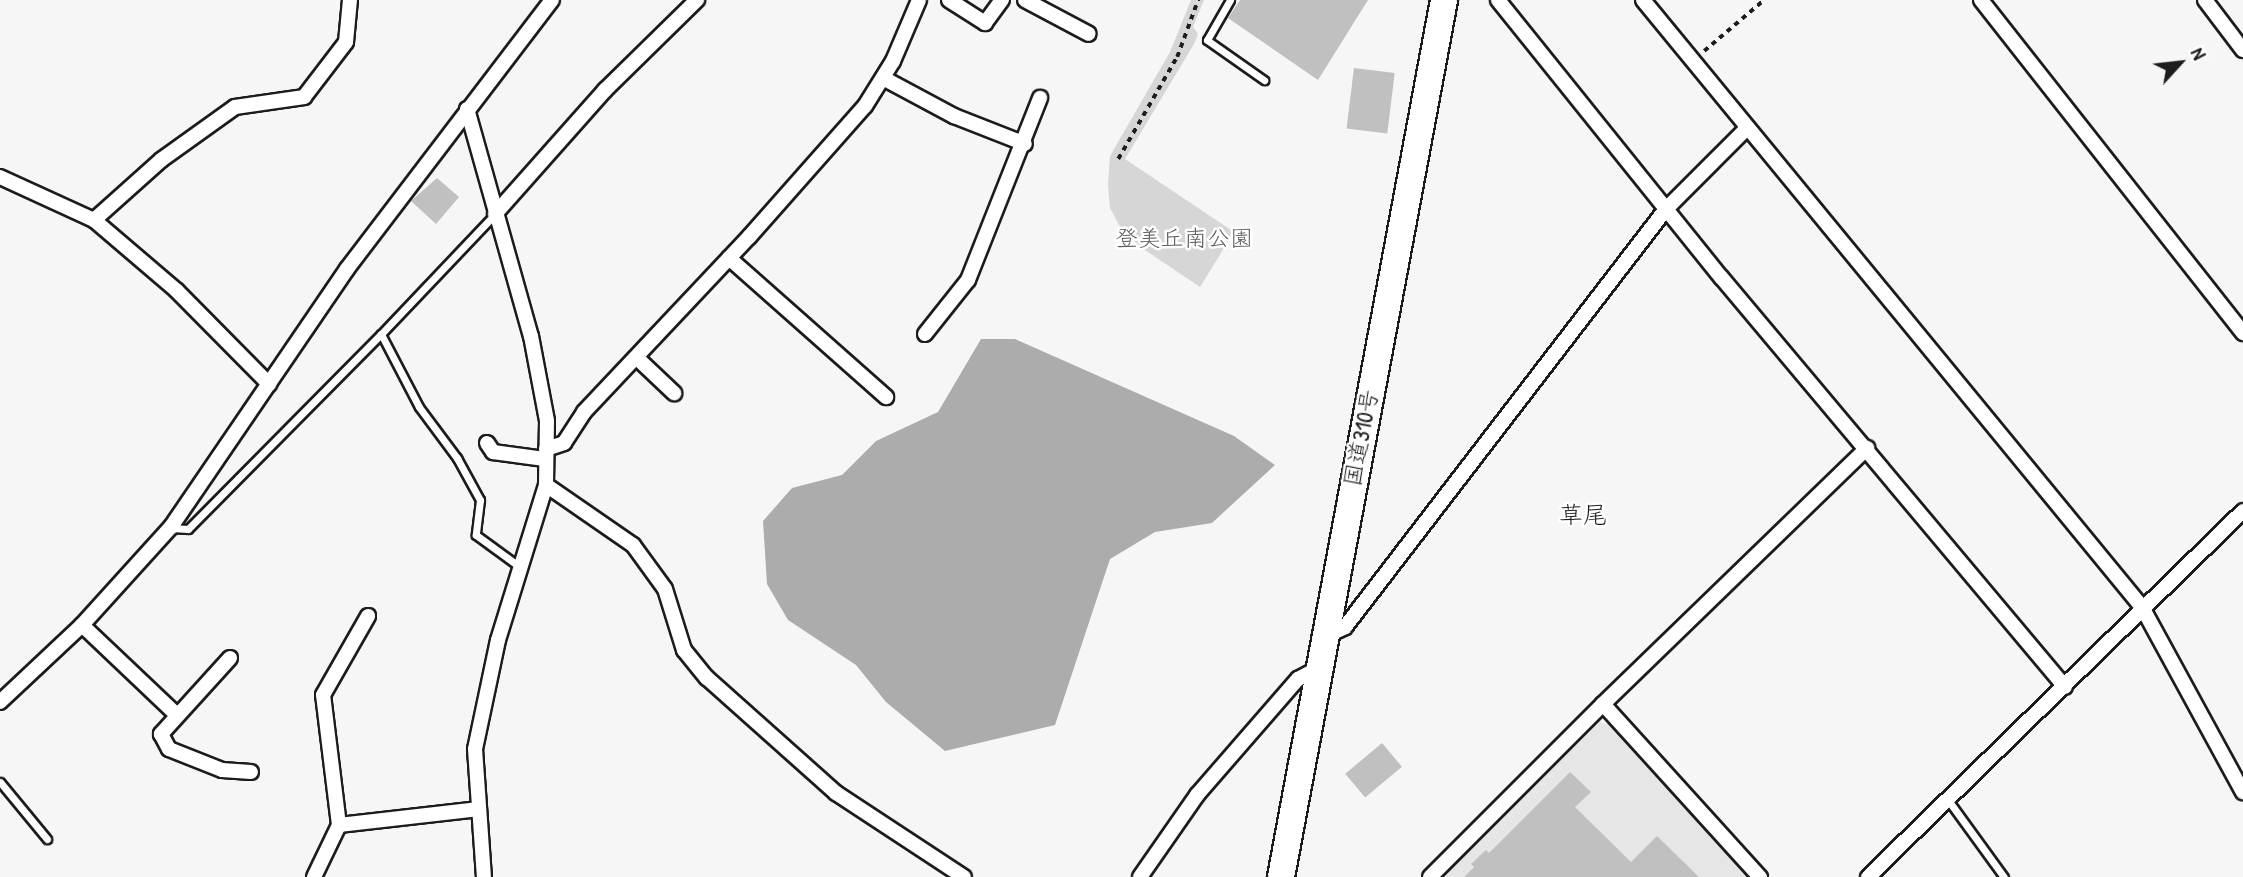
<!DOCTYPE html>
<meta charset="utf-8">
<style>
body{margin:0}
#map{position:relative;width:2243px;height:877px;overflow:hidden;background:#f6f6f6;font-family:"Patrick Hand","Klee One",sans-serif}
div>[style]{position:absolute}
.built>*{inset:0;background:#e6e6e6}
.green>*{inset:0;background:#d6d6d6}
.water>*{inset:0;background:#acacac}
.building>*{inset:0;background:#c0c0c0;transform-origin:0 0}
.path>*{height:3.5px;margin-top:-1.75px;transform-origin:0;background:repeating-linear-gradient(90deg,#1c1c1c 0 5px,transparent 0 10px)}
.roads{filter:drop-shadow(2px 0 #1c1c1c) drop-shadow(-2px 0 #1c1c1c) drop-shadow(0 2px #1c1c1c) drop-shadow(0 -2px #1c1c1c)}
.lane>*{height:7px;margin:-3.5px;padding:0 3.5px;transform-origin:3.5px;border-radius:3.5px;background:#fff}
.street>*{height:14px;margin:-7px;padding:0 7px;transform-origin:7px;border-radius:7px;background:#fff}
.highway>*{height:26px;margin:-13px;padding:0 13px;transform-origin:13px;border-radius:13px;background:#fff}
span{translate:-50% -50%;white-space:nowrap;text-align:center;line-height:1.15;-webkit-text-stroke:5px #fff;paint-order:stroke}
.park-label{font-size:23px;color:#5d5d5d}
.street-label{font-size:23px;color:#1c1c1c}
.neighbourhood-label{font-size:24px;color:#1c1c1c}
.north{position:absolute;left:2145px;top:28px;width:70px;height:70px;-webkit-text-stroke:5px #fff;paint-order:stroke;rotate:63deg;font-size:19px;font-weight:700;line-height:28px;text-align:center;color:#1c1c1c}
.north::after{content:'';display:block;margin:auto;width:24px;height:32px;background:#1c1c1c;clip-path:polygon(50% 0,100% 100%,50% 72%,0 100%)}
</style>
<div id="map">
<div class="built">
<i style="clip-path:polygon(1600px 722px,1611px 725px,1749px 877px,1443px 877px)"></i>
</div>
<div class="green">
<i style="clip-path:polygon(1191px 0,1204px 0,1193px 27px,1198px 34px,1194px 44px,1125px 159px,1234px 232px,1200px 287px,1139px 246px,1119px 225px,1110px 208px,1108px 185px,1110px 156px,1170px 52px)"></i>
</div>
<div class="water">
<i style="clip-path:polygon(981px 339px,1015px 339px,1234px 436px,1275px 465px,1212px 523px,1155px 532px,1110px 559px,1055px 725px,945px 751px,886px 702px,856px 665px,788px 620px,767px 584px,763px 521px,792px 488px,842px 475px,876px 441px,938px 412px)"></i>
</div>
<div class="building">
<i style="clip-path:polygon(1240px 0,1368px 0,1318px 80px,1228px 18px)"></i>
<i style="left:1354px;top:68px;width:41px;height:61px;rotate:7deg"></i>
<i style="clip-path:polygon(437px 178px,459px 197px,436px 224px,411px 201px)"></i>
<i style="left:1382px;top:743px;width:31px;height:48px;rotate:50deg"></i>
<i style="clip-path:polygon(1570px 772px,1591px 792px,1575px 807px,1631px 862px,1657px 836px,1699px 877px,1464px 877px,1474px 867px,1471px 864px,1486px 850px,1489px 853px)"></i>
</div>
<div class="path">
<i style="left:1704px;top:51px;width:79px;rotate:-40.4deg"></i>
<i style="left:1118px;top:159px;width:118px;rotate:-60deg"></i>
<i style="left:1177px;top:57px;width:61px;rotate:-69.8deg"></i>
</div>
<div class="roads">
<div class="lane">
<i style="left:1230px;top:0;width:46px;rotate:119.9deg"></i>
<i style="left:1207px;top:40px;width:70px;rotate:35.1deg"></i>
<i style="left:495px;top:214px;width:166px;rotate:133.5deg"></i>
<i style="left:381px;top:334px;width:82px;rotate:62.5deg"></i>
<i style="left:419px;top:407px;width:64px;rotate:53.3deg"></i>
<i style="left:457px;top:458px;width:48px;rotate:61.3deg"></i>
<i style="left:480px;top:500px;width:35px;rotate:97deg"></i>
<i style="left:476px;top:535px;width:54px;rotate:36deg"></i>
<i style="left:171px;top:528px;width:17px;rotate:3deg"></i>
<i style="left:188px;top:529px;width:274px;rotate:-45.3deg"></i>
<i style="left:0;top:782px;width:74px;rotate:50.5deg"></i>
<i style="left:1948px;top:800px;width:95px;rotate:54deg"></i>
</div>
<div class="street">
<i style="left:949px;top:0;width:43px;rotate:32.6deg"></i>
<i style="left:985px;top:23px;width:29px;rotate:-54deg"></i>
<i style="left:1025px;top:0;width:72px;rotate:28deg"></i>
<i style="left:1498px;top:0;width:356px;rotate:51.2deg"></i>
<i style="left:1721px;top:277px;width:535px;rotate:50deg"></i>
<i style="left:1643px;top:0;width:786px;rotate:50.58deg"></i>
<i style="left:2142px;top:607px;width:211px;rotate:61.4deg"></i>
<i style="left:1981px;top:0;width:424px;rotate:51.8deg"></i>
<i style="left:2205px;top:0;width:63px;rotate:52.8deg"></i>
<i style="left:883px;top:78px;width:81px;rotate:28.2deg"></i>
<i style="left:954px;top:116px;width:76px;rotate:21.5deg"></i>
<i style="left:467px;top:109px;width:236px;rotate:74.3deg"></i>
<i style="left:531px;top:336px;width:86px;rotate:79.3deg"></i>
<i style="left:547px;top:421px;width:64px;rotate:90.9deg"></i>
<i style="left:546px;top:485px;width:162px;rotate:107.2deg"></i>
<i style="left:498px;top:640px;width:111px;rotate:101.9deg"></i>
<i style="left:475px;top:749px;width:128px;rotate:86deg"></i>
<i style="left:0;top:177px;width:103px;rotate:24.6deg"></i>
<i style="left:94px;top:220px;width:109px;rotate:40.5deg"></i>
<i style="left:177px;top:291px;width:131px;rotate:45.3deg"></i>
<i style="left:495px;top:214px;width:166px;rotate:-48.4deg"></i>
<i style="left:605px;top:90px;width:129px;rotate:-44.4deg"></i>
<i style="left:94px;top:220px;width:90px;rotate:-41.8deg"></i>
<i style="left:161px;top:160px;width:91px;rotate:-35.6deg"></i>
<i style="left:235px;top:107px;width:70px;rotate:-8.2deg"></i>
<i style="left:304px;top:97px;width:69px;rotate:-52.6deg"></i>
<i style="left:346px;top:42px;width:42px;rotate:-84.6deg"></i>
<i style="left:729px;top:258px;width:210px;rotate:41.5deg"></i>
<i style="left:925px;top:334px;width:69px;rotate:-51.5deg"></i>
<i style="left:968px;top:280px;width:196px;rotate:-68.4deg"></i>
<i style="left:638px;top:359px;width:50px;rotate:43.4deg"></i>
<i style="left:487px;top:443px;width:11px;rotate:56deg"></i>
<i style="left:493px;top:452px;width:52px;rotate:7.7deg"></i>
<i style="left:546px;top:449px;width:19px;rotate:-18deg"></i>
<i style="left:564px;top:443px;width:37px;rotate:-57deg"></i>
<i style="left:584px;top:412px;width:241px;rotate:-46.7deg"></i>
<i style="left:749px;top:237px;width:175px;rotate:-48.5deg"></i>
<i style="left:865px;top:106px;width:53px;rotate:-58.1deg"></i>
<i style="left:893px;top:61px;width:66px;rotate:-66.9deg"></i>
<i style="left:546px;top:485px;width:106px;rotate:34.6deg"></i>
<i style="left:633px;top:545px;width:54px;rotate:54deg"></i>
<i style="left:665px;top:589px;width:64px;rotate:72.7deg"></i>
<i style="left:684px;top:650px;width:36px;rotate:51deg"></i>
<i style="left:707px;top:678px;width:173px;rotate:41.7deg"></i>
<i style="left:836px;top:793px;width:153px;rotate:33.3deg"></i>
<i style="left:82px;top:625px;width:131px;rotate:43.5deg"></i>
<i style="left:1324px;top:637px;width:23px;rotate:-25deg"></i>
<i style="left:1345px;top:627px;width:527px;rotate:-52.48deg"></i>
<i style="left:1666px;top:209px;width:112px;rotate:-45deg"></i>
<i style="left:230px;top:658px;width:103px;rotate:132.2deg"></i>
<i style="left:161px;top:734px;width:17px;rotate:62deg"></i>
<i style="left:169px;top:749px;width:57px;rotate:21.6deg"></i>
<i style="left:222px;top:770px;width:29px;rotate:4deg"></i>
<i style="left:0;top:702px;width:112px;rotate:-43.2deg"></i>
<i style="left:82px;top:625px;width:132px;rotate:-47.8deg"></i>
<i style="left:171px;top:527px;width:312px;rotate:-55.7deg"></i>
<i style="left:347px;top:269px;width:338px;rotate:-52.7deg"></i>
<i style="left:1603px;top:704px;width:368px;rotate:-44.1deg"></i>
<i style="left:339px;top:825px;width:141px;rotate:-6.5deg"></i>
<i style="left:314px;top:877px;width:58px;rotate:-64.3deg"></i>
<i style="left:339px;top:825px;width:131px;rotate:-97deg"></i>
<i style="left:323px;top:695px;width:91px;rotate:-60.3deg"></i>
<i style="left:1140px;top:877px;width:100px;rotate:-55.2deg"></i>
<i style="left:1197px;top:795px;width:154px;rotate:-49deg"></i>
<i style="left:1298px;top:679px;width:24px;rotate:-28deg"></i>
<i style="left:1430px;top:877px;width:245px;rotate:-45deg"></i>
<i style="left:1603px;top:704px;width:234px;rotate:47.8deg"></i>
<i style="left:1868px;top:877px;width:524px;rotate:-44.3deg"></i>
</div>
<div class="highway">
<i style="left:1281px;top:877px;width:892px;rotate:-79.47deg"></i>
</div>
</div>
<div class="park-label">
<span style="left:1184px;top:238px">登美丘南公園</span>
</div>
<div class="street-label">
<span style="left:1361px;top:438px;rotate:-79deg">国道310号</span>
</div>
<div class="neighbourhood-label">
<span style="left:1583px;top:515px">草尾</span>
</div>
<div class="north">N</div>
</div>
